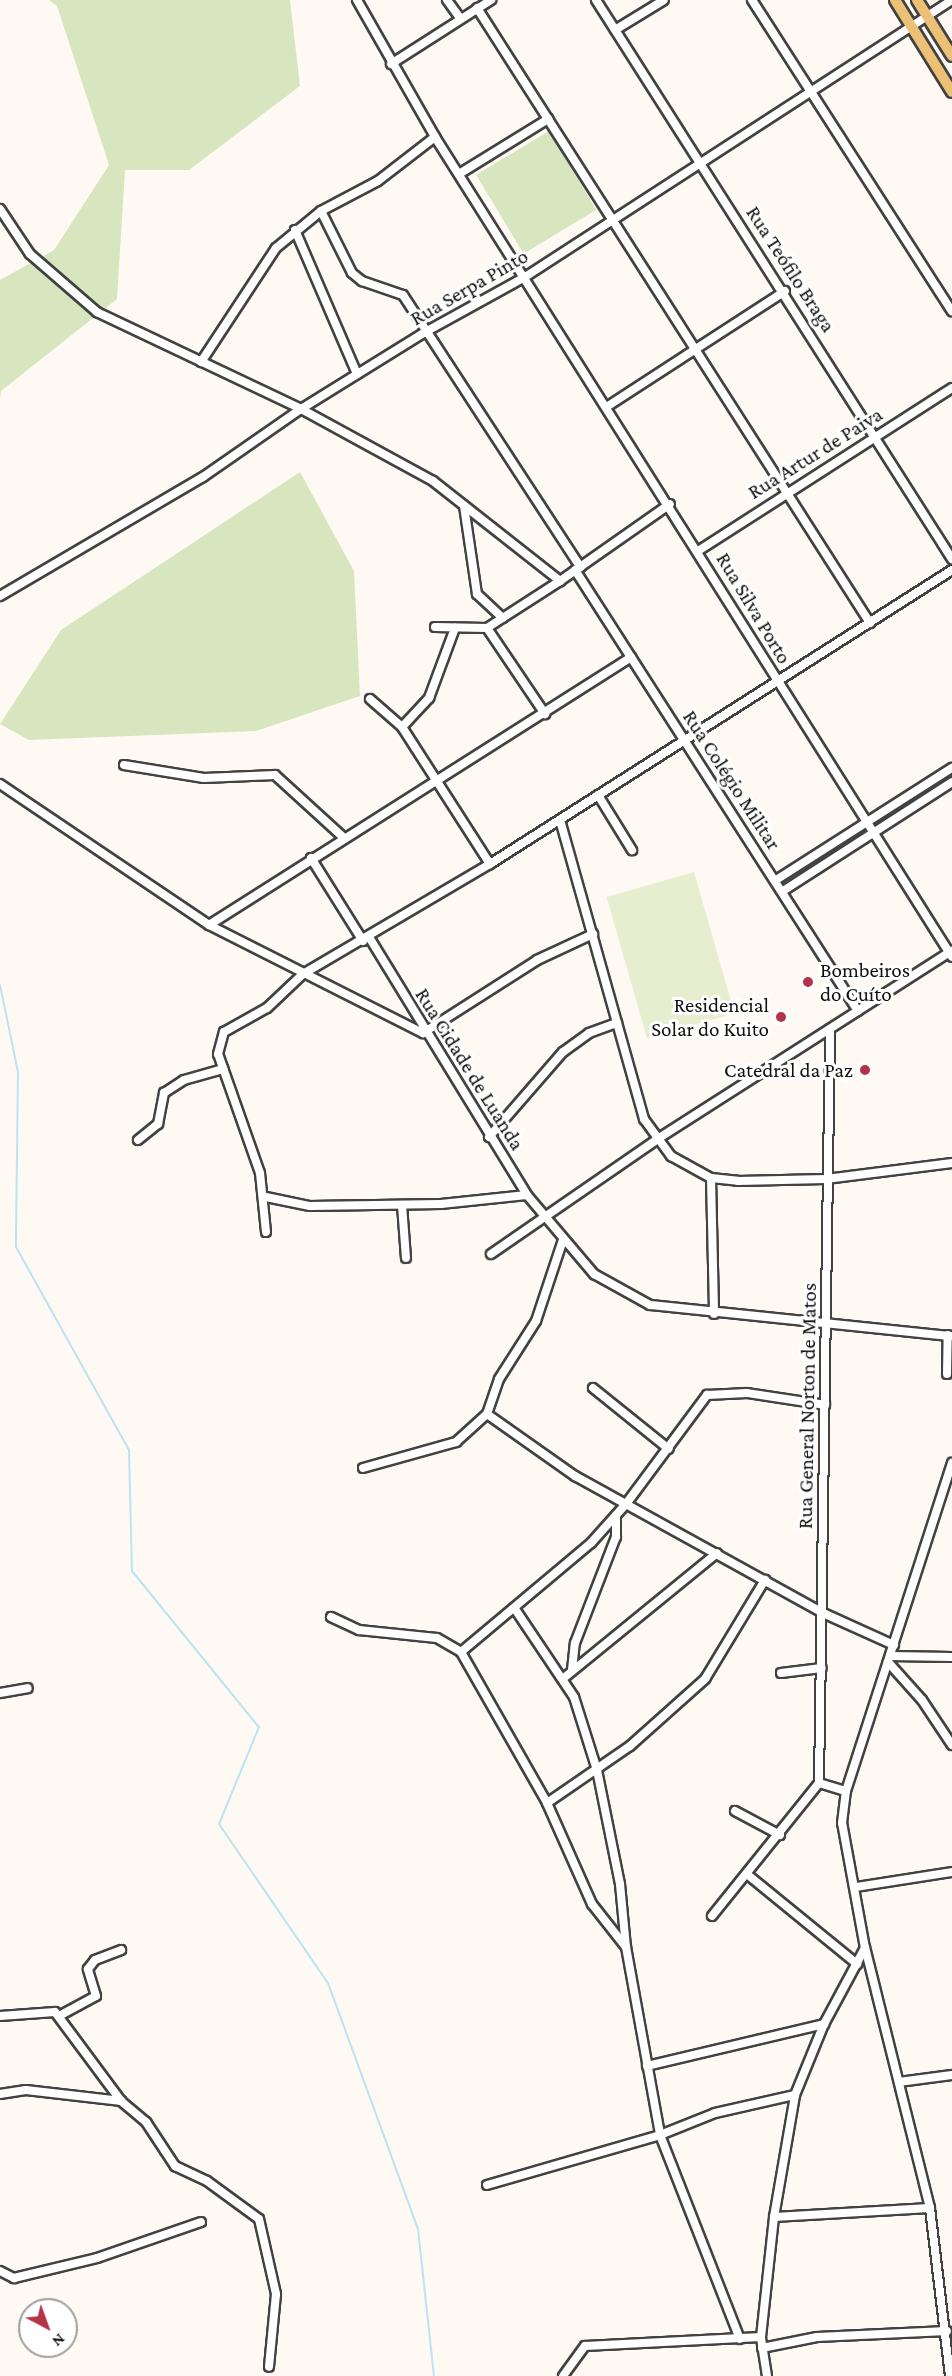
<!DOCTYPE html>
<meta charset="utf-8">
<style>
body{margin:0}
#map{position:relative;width:952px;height:2376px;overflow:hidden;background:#fefaf3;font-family:"Crimson Pro",serif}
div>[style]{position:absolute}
.green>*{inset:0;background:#d8e6bf;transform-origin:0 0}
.pitch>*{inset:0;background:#e7eed0;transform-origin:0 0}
.stream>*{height:2px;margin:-1px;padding:0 1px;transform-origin:1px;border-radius:1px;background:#bce3f1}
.roads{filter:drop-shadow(2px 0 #424242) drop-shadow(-2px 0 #424242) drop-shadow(0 2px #424242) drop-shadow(0 -2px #424242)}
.minor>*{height:8px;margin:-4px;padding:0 4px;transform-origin:4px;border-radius:4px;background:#fff}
.major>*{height:10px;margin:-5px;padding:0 5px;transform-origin:5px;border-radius:5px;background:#ecc075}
.dots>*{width:16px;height:16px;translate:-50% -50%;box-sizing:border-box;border:3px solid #fff;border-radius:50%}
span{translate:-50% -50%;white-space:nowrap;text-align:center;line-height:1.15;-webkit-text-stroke:6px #fff;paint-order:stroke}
.street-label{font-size:21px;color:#0f0f0f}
.poi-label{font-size:21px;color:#0f0f0f}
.left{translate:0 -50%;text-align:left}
.right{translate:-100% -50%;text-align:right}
.north{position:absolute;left:18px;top:2298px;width:60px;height:60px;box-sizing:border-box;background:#fff;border:2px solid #9f9f9f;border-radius:50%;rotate:139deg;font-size:16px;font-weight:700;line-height:24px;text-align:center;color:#0f0f0f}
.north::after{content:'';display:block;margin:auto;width:21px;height:27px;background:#b33349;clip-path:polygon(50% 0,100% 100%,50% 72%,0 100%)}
</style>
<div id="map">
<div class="green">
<i style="clip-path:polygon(49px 0,290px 0,300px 86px,189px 170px,125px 170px,117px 299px,1px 391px,0 399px,0 280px,54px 250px,109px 165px,57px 6px)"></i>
<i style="left:549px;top:131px;width:92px;height:85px;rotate:59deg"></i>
<i style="clip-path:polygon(300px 472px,354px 571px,360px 696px,256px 731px,29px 740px,0 724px,61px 630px)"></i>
</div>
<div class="pitch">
<i style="left:694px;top:872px;width:147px;height:91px;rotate:74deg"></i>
</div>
<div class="stream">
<i style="left:0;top:985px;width:89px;rotate:78.3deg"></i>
<i style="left:18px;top:1072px;width:175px;rotate:90.7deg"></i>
<i style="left:16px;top:1247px;width:232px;rotate:60.9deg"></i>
<i style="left:129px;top:1450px;width:121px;rotate:88.6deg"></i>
<i style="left:132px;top:1571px;width:201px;rotate:50.9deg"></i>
<i style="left:259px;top:1727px;width:105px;rotate:112.4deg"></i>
<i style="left:219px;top:1824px;width:193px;rotate:55.6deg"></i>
<i style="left:328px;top:1983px;width:262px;rotate:69.9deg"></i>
<i style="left:418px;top:2229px;width:148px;rotate:83.8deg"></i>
</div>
<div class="roads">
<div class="minor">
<i style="left:357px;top:0;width:158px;rotate:60.3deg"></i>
<i style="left:435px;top:137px;width:969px;rotate:57.77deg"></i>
<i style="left:447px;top:0;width:22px;rotate:54deg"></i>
<i style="left:596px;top:0;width:663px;rotate:57.51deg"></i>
<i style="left:752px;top:0;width:370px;rotate:57.3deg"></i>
<i style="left:477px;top:8px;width:730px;rotate:57.42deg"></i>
<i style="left:615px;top:30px;width:57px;rotate:-31.5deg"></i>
<i style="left:391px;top:64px;width:119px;rotate:-32.6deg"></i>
<i style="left:459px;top:174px;width:105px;rotate:-31.7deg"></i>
<i style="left:0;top:209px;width:54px;rotate:56.3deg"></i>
<i style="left:30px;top:254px;width:89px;rotate:40.9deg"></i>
<i style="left:97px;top:312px;width:226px;rotate:25.4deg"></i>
<i style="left:301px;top:409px;width:150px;rotate:28.6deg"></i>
<i style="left:433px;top:481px;width:162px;rotate:38.2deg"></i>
<i style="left:560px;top:581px;width:134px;rotate:-35deg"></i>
<i style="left:321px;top:211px;width:69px;rotate:63.4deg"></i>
<i style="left:352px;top:273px;width:13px;rotate:39deg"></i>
<i style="left:362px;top:281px;width:43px;rotate:18.9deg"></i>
<i style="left:403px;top:295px;width:325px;rotate:56.9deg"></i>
<i style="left:295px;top:230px;width:157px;rotate:66.7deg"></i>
<i style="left:201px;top:362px;width:136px;rotate:-56.7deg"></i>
<i style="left:276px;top:248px;width:58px;rotate:-39.4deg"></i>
<i style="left:321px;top:211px;width:64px;rotate:-27.8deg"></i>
<i style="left:378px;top:181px;width:72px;rotate:-37.7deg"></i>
<i style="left:608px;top:406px;width:211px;rotate:-33deg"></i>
<i style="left:464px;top:506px;width:89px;rotate:81.6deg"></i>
<i style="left:477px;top:594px;width:35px;rotate:43deg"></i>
<i style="left:698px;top:551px;width:302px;rotate:-32.7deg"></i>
<i style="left:575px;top:570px;width:524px;rotate:57.31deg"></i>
<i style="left:0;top:596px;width:235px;rotate:-30.4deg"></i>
<i style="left:203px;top:477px;width:119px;rotate:-34.8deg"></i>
<i style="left:301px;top:409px;width:148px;rotate:-31.8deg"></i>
<i style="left:427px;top:331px;width:112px;rotate:-28.9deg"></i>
<i style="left:525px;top:277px;width:509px;rotate:-32.97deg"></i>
<i style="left:435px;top:627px;width:52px;rotate:1.1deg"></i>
<i style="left:487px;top:628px;width:87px;rotate:-32.8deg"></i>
<i style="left:487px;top:628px;width:104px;rotate:56deg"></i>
<i style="left:370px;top:699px;width:43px;rotate:41.2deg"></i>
<i style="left:402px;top:727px;width:163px;rotate:57.3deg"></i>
<i style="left:402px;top:727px;width:40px;rotate:-47deg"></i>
<i style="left:429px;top:698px;width:75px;rotate:-69.6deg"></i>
<i style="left:124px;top:765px;width:81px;rotate:9.2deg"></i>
<i style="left:204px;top:778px;width:71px;rotate:-2.4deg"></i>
<i style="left:275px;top:775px;width:92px;rotate:42.4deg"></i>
<i style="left:0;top:784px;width:252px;rotate:34deg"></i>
<i style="left:209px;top:925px;width:240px;rotate:26.8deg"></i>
<i style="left:423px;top:1033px;width:135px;rotate:-32.6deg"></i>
<i style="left:537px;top:960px;width:62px;rotate:-24.9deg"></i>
<i style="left:598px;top:795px;width:65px;rotate:58.3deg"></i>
<i style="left:560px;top:820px;width:311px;rotate:74.3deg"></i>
<i style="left:644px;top:1119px;width:46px;rotate:53.9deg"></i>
<i style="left:671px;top:1156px;width:46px;rotate:28.8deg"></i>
<i style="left:711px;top:1178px;width:27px;rotate:6deg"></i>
<i style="left:738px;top:1181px;width:88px;rotate:-1.3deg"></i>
<i style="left:826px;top:1179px;width:127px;rotate:-7.2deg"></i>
<i style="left:311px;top:858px;width:98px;rotate:57.9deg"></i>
<i style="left:776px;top:880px;width:209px;rotate:-32.5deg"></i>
<i style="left:783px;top:891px;width:201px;rotate:-32.8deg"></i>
<i style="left:209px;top:925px;width:500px;rotate:-32.4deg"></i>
<i style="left:369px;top:937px;width:303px;rotate:58.5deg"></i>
<i style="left:527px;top:1195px;width:104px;rotate:49.7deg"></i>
<i style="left:594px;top:1274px;width:64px;rotate:29deg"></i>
<i style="left:650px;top:1305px;width:304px;rotate:5.9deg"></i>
<i style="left:489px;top:1137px;width:113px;rotate:-49deg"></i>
<i style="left:563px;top:1052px;width:32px;rotate:-36deg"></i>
<i style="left:589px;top:1033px;width:30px;rotate:-20deg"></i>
<i style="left:138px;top:1140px;width:26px;rotate:-39deg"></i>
<i style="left:158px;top:1124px;width:32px;rotate:-79deg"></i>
<i style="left:164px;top:1093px;width:24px;rotate:-33deg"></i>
<i style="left:184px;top:1080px;width:41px;rotate:-15.8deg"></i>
<i style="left:711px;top:1178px;width:136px;rotate:88.7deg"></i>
<i style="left:266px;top:1197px;width:45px;rotate:11.6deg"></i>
<i style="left:310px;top:1206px;width:131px;rotate:-0.9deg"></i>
<i style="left:441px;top:1204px;width:86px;rotate:-6deg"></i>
<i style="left:402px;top:1205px;width:53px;rotate:85.7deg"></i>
<i style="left:266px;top:1232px;width:59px;rotate:-95.8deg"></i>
<i style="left:260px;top:1173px;width:126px;rotate:-109.4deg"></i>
<i style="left:218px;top:1054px;width:23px;rotate:-75deg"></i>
<i style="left:224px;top:1032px;width:49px;rotate:-29.2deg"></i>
<i style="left:267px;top:1008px;width:50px;rotate:-43.4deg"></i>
<i style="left:303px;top:974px;width:217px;rotate:-30.5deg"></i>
<i style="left:490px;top:864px;width:548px;rotate:-32.47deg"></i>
<i style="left:491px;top:1254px;width:201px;rotate:-34.6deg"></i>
<i style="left:656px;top:1140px;width:351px;rotate:-32.6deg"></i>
<i style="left:947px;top:1374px;width:39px;rotate:-89deg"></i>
<i style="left:593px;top:1388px;width:97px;rotate:38.8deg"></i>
<i style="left:487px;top:1414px;width:108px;rotate:35.2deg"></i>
<i style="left:575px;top:1476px;width:283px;rotate:28.9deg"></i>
<i style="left:823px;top:1613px;width:78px;rotate:24.3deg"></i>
<i style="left:363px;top:1468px;width:97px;rotate:-15.6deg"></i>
<i style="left:456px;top:1442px;width:42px;rotate:-42.1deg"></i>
<i style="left:487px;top:1414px;width:37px;rotate:-71deg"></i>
<i style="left:499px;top:1379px;width:69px;rotate:-57.5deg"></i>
<i style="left:536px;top:1321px;width:85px;rotate:-71.6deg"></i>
<i style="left:515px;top:1609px;width:106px;rotate:56.2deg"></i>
<i style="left:574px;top:1697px;width:77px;rotate:72.5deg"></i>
<i style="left:597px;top:1770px;width:116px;rotate:78.6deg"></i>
<i style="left:620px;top:1884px;width:63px;rotate:84.6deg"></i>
<i style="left:626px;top:1947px;width:191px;rotate:79.7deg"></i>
<i style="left:660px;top:2135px;width:219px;rotate:68.6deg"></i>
<i style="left:331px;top:1617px;width:31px;rotate:25deg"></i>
<i style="left:359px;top:1630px;width:78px;rotate:5.9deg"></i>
<i style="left:437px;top:1638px;width:28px;rotate:30deg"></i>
<i style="left:461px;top:1652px;width:174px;rotate:60.3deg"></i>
<i style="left:547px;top:1803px;width:111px;rotate:66deg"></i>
<i style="left:592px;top:1904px;width:55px;rotate:51.7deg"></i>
<i style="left:461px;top:1652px;width:170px;rotate:-40deg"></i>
<i style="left:591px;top:1543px;width:52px;rotate:-48.1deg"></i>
<i style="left:626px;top:1504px;width:136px;rotate:-53.4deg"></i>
<i style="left:707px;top:1395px;width:40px;rotate:-2.9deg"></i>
<i style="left:747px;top:1393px;width:79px;rotate:8.7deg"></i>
<i style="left:890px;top:1656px;width:62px;rotate:0.9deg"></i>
<i style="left:888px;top:1662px;width:51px;rotate:48.2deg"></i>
<i style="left:922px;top:1700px;width:54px;rotate:56.3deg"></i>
<i style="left:572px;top:1670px;width:27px;rotate:-84deg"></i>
<i style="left:575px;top:1643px;width:114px;rotate:-68.9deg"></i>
<i style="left:616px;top:1537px;width:21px;rotate:-90deg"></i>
<i style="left:781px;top:1673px;width:41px;rotate:-7deg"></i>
<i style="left:565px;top:1677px;width:196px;rotate:-39.2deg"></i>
<i style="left:0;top:1693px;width:28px;rotate:-10deg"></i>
<i style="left:819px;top:1783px;width:28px;rotate:17deg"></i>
<i style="left:547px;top:1803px;width:101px;rotate:-34.5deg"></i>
<i style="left:630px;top:1746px;width:101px;rotate:-41.8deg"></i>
<i style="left:705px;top:1679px;width:116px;rotate:-58.8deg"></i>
<i style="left:735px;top:1811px;width:51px;rotate:28.1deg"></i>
<i style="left:748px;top:1875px;width:141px;rotate:39.2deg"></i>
<i style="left:856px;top:1887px;width:97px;rotate:-8.9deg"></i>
<i style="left:712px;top:1916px;width:171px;rotate:-51.2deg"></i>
<i style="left:819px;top:1783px;width:754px;rotate:-89.16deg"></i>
<i style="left:0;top:2016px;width:55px;rotate:-4.2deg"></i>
<i style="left:55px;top:2012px;width:111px;rotate:53.4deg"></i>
<i style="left:121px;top:2101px;width:33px;rotate:40deg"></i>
<i style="left:146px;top:2122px;width:53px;rotate:56.6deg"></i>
<i style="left:175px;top:2166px;width:35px;rotate:25deg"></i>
<i style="left:207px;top:2181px;width:64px;rotate:36.2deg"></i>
<i style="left:259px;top:2219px;width:77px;rotate:77.2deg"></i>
<i style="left:276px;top:2294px;width:73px;rotate:95.5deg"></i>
<i style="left:59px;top:2016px;width:42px;rotate:-28.4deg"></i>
<i style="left:96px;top:1996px;width:28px;rotate:-107deg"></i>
<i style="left:88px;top:1969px;width:11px;rotate:-52deg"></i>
<i style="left:95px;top:1960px;width:28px;rotate:-21deg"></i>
<i style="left:647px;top:2066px;width:182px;rotate:-13.3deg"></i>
<i style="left:899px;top:2082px;width:53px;rotate:-7.5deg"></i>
<i style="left:0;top:2094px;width:26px;rotate:-9deg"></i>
<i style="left:26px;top:2090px;width:96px;rotate:6.6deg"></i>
<i style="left:487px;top:2185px;width:180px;rotate:-16.1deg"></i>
<i style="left:660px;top:2135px;width:59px;rotate:-21.8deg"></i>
<i style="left:715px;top:2113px;width:82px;rotate:-12.7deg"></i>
<i style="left:774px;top:2217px;width:156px;rotate:-3.3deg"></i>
<i style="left:0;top:2271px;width:16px;rotate:27deg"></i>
<i style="left:14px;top:2278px;width:85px;rotate:-13.5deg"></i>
<i style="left:97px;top:2258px;width:110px;rotate:-19.1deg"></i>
<i style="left:762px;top:2348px;width:56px;rotate:-11.3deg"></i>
<i style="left:817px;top:2337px;width:130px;rotate:-2.6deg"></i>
<i style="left:563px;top:2376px;width:37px;rotate:-54deg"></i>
<i style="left:585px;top:2346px;width:176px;rotate:-2.9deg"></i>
<i style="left:767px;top:2376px;width:39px;rotate:-99deg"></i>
<i style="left:761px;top:2337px;width:121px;rotate:-83.8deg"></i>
<i style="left:774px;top:2217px;width:124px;rotate:-80.2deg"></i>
<i style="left:795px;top:2095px;width:77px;rotate:-67.8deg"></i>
<i style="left:824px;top:2024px;width:86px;rotate:-61.7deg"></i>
<i style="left:950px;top:2376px;width:169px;rotate:-96.8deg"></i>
<i style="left:930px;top:2208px;width:268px;rotate:-104deg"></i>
<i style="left:865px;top:1948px;width:127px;rotate:-100.4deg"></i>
<i style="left:842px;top:1823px;width:32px;rotate:-83deg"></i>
<i style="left:846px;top:1791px;width:345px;rotate:-72.1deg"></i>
</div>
<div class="major">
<i style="left:895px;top:0;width:108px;rotate:58.2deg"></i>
<i style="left:917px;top:0;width:66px;rotate:58deg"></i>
</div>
</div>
<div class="dots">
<i style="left:808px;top:982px;background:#b33349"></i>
<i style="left:781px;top:1017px;background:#b33349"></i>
<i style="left:865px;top:1070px;background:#b33349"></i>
</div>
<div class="street-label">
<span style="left:791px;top:269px;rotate:57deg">Rua Teófilo Braga</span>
<span style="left:469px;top:287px;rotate:-30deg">Rua Serpa Pinto</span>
<span style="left:815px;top:453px;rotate:-32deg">Rua Artur de Paiva</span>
<span style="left:754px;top:608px;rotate:59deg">Rua Silva Porto</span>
<span style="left:732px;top:780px;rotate:57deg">Rua Colégio Militar</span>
<span style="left:470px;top:1069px;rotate:58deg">Rua Cidade de Luanda</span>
<span style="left:807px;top:1406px;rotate:-89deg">Rua General Norton de Matos</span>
</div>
<div class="poi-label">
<span class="left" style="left:820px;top:982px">Bombeiros<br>do Cuíto</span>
<span class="right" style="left:769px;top:1017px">Residencial<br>Solar do Kuito</span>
<span class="right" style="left:853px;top:1070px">Catedral da Paz</span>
</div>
<div class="north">N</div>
</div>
